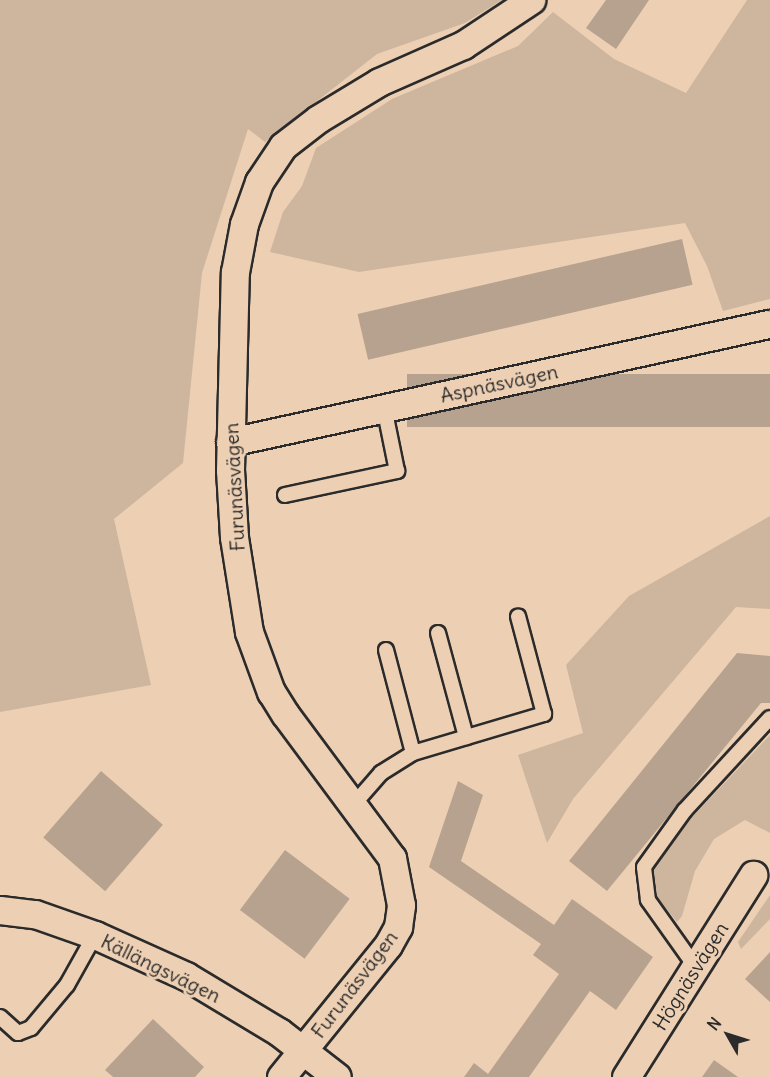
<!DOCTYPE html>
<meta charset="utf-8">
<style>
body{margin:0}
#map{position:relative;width:770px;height:1077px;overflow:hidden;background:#edd0b4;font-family:Delius,sans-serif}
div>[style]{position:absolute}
.green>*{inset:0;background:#ceb59e}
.building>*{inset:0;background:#b7a28f;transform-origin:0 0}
.roads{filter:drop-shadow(2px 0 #2b2b2b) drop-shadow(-2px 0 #2b2b2b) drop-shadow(0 2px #2b2b2b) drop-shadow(0 -2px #2b2b2b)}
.lane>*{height:14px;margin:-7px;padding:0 7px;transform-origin:7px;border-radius:7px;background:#edd0b4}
.street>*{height:27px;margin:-13.5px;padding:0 13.5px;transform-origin:13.5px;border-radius:13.5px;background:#edd0b4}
span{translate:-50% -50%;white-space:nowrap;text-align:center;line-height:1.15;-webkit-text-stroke:6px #edd0b4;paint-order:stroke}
.street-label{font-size:20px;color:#2b2b2b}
.north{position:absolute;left:698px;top:1005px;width:60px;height:60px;-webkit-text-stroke:4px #edd0b4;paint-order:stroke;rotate:309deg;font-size:16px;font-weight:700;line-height:24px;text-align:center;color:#2b2b2b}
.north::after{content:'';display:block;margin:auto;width:21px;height:27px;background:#2b2b2b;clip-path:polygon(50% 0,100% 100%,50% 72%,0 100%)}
</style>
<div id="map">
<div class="green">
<i style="clip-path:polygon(0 0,502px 0,465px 23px,377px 54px,265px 142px,248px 129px,202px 273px,183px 463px,114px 519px,151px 685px,0 712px)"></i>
<i style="clip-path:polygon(747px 0,770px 0,770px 299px,723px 311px,707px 266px,685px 223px,359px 272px,270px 252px,283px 212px,302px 186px,316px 148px,392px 99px,518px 46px,553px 12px,614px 59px,686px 93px)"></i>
<i style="clip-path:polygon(770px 516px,770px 609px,736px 607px,573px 799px,547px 843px,518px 755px,583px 733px,566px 665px,629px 596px)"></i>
<i style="clip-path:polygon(770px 735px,770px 833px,745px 820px,714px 839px,695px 871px,682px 916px,677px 922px,655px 895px,652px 872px,662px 849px)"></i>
<i style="clip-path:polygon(770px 895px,770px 919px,741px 949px,738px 942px)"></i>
</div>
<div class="building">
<i style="clip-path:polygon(606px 0,649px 0,616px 49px,586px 28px)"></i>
<i style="left:682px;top:239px;width:47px;height:333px;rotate:77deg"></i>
<i style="left:770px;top:374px;width:53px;height:363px;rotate:90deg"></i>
<i style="clip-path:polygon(737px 653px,770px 656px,770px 703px,761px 703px,607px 891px,569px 861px)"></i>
<i style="left:101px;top:771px;width:82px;height:88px;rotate:41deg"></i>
<i style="clip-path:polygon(458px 781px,483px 795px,461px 861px,554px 925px,572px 899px,653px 957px,616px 1010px,590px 991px,529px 1077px,464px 1077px,474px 1063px,488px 1074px,559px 974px,533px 955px,541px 944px,429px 867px)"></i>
<i style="left:285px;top:850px;width:81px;height:75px;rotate:37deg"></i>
<i style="clip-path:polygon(770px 952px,770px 1002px,745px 979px)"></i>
<i style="clip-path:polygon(153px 1019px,204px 1067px,195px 1077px,113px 1077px,105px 1070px)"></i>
<i style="clip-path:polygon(714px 1060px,738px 1077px,702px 1077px)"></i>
</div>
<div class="roads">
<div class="lane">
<i style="left:285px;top:495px;width:115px;rotate:-12.1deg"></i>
<i style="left:397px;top:471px;width:65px;rotate:-101.5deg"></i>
<i style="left:438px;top:633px;width:108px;rotate:74.9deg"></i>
<i style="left:386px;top:650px;width:106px;rotate:75.3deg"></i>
<i style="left:354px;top:804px;width:41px;rotate:-48.9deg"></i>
<i style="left:381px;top:773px;width:38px;rotate:-32deg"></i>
<i style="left:413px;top:753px;width:137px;rotate:-16.6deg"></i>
<i style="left:544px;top:714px;width:101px;rotate:-104.9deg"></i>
<i style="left:697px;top:969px;width:85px;rotate:-125.4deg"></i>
<i style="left:648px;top:900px;width:33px;rotate:-97deg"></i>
<i style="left:644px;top:867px;width:70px;rotate:-54.3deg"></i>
<i style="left:685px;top:810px;width:125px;rotate:-47.3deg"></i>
<i style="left:0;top:1017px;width:24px;rotate:42deg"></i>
<i style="left:18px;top:1033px;width:14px;rotate:-21deg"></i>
<i style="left:31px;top:1028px;width:56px;rotate:-50.1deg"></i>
<i style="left:67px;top:985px;width:57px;rotate:-60.8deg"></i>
</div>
<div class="street">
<i style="left:230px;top:442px;width:551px;rotate:-12.37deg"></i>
<i style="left:0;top:910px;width:35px;rotate:7deg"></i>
<i style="left:35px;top:914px;width:64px;rotate:19.3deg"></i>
<i style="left:95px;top:935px;width:100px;rotate:24.3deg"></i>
<i style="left:186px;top:976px;width:109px;rotate:31.1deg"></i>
<i style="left:279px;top:1032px;width:73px;rotate:37.8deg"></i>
<i style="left:281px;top:1077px;width:170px;rotate:-51deg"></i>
<i style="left:388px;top:945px;width:21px;rotate:-61deg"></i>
<i style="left:398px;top:927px;width:22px;rotate:-82deg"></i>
<i style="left:401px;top:905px;width:48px;rotate:-100.8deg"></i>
<i style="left:392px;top:858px;width:179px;rotate:-126.6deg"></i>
<i style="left:285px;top:714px;width:26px;rotate:-122deg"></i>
<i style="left:271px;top:692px;width:64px;rotate:-110.1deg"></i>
<i style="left:249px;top:632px;width:96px;rotate:-99deg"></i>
<i style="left:234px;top:537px;width:67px;rotate:-93.4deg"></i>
<i style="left:230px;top:470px;width:198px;rotate:-88.6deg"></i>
<i style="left:235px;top:272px;width:49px;rotate:-79.4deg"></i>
<i style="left:244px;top:224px;width:45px;rotate:-70.3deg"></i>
<i style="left:259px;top:182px;width:43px;rotate:-56.3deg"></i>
<i style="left:283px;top:146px;width:44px;rotate:-37.6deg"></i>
<i style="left:318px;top:119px;width:71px;rotate:-31.2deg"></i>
<i style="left:379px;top:82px;width:92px;rotate:-23.8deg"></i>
<i style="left:463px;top:45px;width:82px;rotate:-33.5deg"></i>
<i style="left:626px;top:1077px;width:239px;rotate:-57.8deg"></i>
</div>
</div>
<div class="street-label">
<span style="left:499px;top:383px;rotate:-12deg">Aspnäsvägen</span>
<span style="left:234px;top:487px;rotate:-93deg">Furunäsvägen</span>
<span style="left:161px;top:968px;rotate:26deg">Källängsvägen</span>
<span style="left:690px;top:976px;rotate:-58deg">Högnäsvägen</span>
<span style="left:354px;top:984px;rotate:-53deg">Furunäsvägen</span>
</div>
<div class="north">N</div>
</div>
